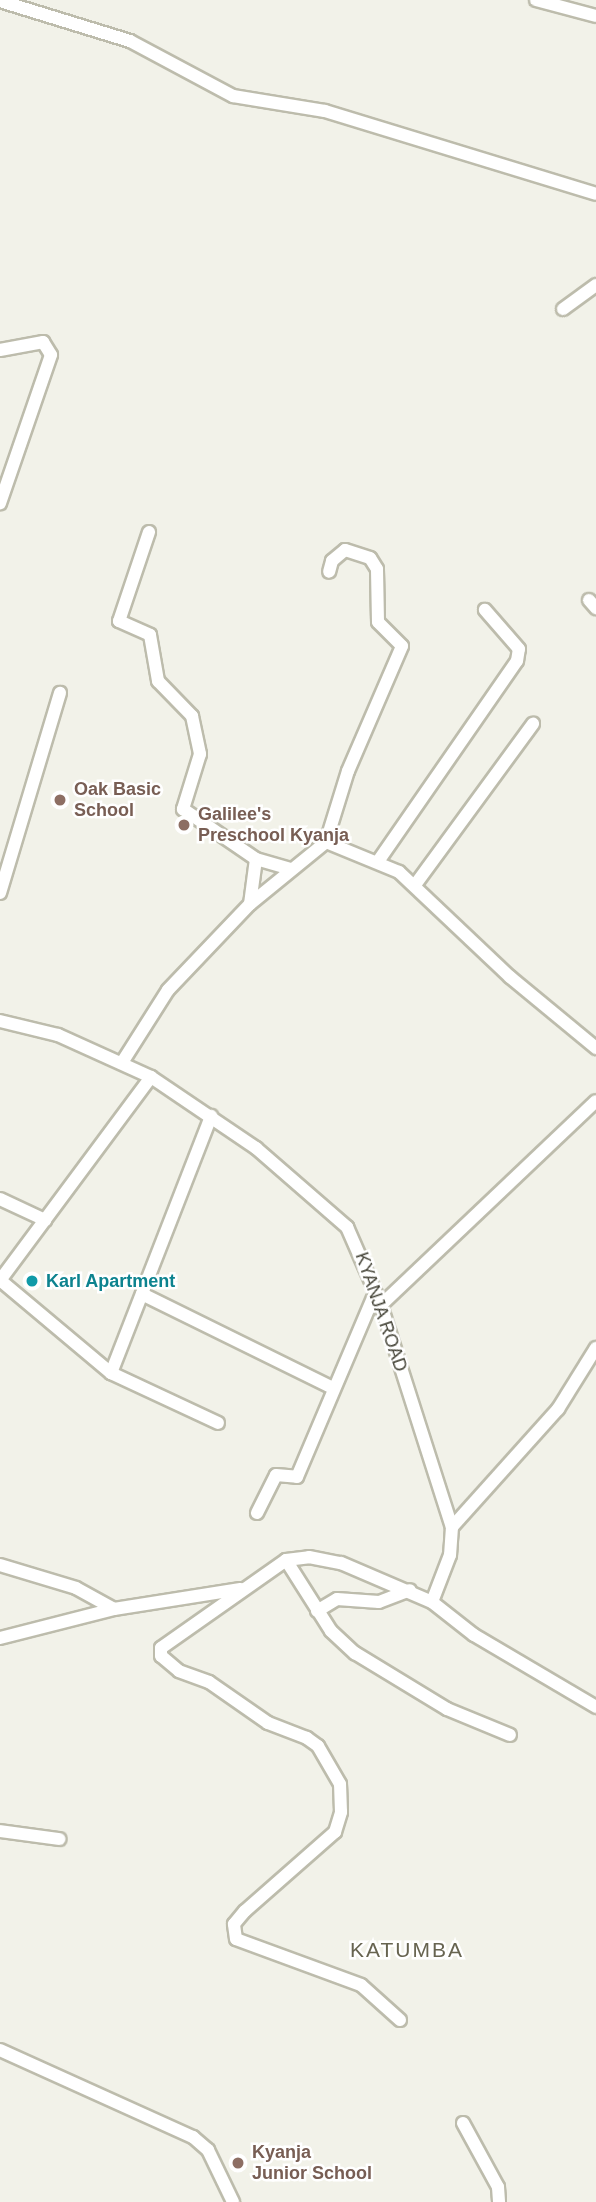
<!DOCTYPE html>
<style>
body{margin:0}
#map{position:relative;width:596px;height:2202px;overflow:hidden;background:#f2f2e9;font-family:Arial,sans-serif}
div>[style]{position:absolute}
.roads{filter:drop-shadow(2px 0 #bdbcac) drop-shadow(-2px 0 #bdbcac) drop-shadow(0 2px #bdbcac) drop-shadow(0 -2px #bdbcac)}
.street>*{height:12px;margin:-6px;padding:0 6px;transform-origin:6px;border-radius:6px;background:#fff}
.dots>*{width:19px;height:19px;translate:-50% -50%;box-sizing:border-box;border:4px solid #fff;border-radius:50%}
span{translate:-50% -50%;white-space:nowrap;text-align:center;line-height:1.15;-webkit-text-stroke:5px #fff;paint-order:stroke}
.education-label{font-size:18px;color:#785e54;font-weight:700}
.left{translate:0 -50%;text-align:left}
.culture-label{font-size:18px;color:#0d838f;font-weight:700}
.street-label{font-size:18px;color:#454438}
.quarter-label{font-size:21px;color:#676450;letter-spacing:2px}
</style>
<div id="map">
<div class="roads">
<div class="street">
<i style="left:536px;top:0;width:62px;rotate:14.9deg"></i>
<i style="left:0;top:1px;width:136px;rotate:17.1deg"></i>
<i style="left:130px;top:41px;width:117px;rotate:28.1deg"></i>
<i style="left:233px;top:96px;width:93px;rotate:9.3deg"></i>
<i style="left:325px;top:111px;width:283px;rotate:17deg"></i>
<i style="left:563px;top:309px;width:41px;rotate:-36deg"></i>
<i style="left:0;top:350px;width:44px;rotate:-10.5deg"></i>
<i style="left:43px;top:342px;width:15px;rotate:58deg"></i>
<i style="left:51px;top:355px;width:157px;rotate:109deg"></i>
<i style="left:149px;top:532px;width:94px;rotate:108.6deg"></i>
<i style="left:119px;top:621px;width:34px;rotate:24deg"></i>
<i style="left:150px;top:635px;width:47px;rotate:80.1deg"></i>
<i style="left:158px;top:681px;width:49px;rotate:45.8deg"></i>
<i style="left:192px;top:716px;width:39px;rotate:78deg"></i>
<i style="left:200px;top:754px;width:58px;rotate:107.2deg"></i>
<i style="left:183px;top:809px;width:88px;rotate:34.4deg"></i>
<i style="left:256px;top:859px;width:37px;rotate:16deg"></i>
<i style="left:589px;top:600px;width:11px;rotate:49deg"></i>
<i style="left:326px;top:842px;width:74px;rotate:-72.8deg"></i>
<i style="left:348px;top:771px;width:136px;rotate:-66.6deg"></i>
<i style="left:402px;top:646px;width:34px;rotate:-135deg"></i>
<i style="left:378px;top:622px;width:53px;rotate:-91.1deg"></i>
<i style="left:377px;top:569px;width:13px;rotate:-122deg"></i>
<i style="left:370px;top:558px;width:26px;rotate:-162deg"></i>
<i style="left:345px;top:550px;width:17px;rotate:140deg"></i>
<i style="left:332px;top:561px;width:11px;rotate:105deg"></i>
<i style="left:379px;top:860px;width:242px;rotate:-55.3deg"></i>
<i style="left:517px;top:661px;width:12px;rotate:-81deg"></i>
<i style="left:519px;top:649px;width:52px;rotate:-131.1deg"></i>
<i style="left:415px;top:885px;width:200px;rotate:-53.8deg"></i>
<i style="left:0;top:893px;width:209px;rotate:-73.3deg"></i>
<i style="left:250px;top:904px;width:45px;rotate:-82.4deg"></i>
<i style="left:0;top:1021px;width:60px;rotate:13.6deg"></i>
<i style="left:58px;top:1035px;width:102px;rotate:24.3deg"></i>
<i style="left:151px;top:1077px;width:127px;rotate:34.1deg"></i>
<i style="left:256px;top:1148px;width:121px;rotate:41deg"></i>
<i style="left:347px;top:1227px;width:85px;rotate:66.4deg"></i>
<i style="left:381px;top:1305px;width:233px;rotate:72.3deg"></i>
<i style="left:452px;top:1527px;width:28px;rotate:94deg"></i>
<i style="left:450px;top:1555px;width:50px;rotate:111deg"></i>
<i style="left:432px;top:1602px;width:53px;rotate:38.2deg"></i>
<i style="left:474px;top:1635px;width:142px;rotate:30.5deg"></i>
<i style="left:123px;top:1061px;width:84px;rotate:-57.6deg"></i>
<i style="left:168px;top:990px;width:119px;rotate:-46.4deg"></i>
<i style="left:250px;top:904px;width:98px;rotate:-39.2deg"></i>
<i style="left:326px;top:842px;width:79px;rotate:22.3deg"></i>
<i style="left:399px;top:872px;width:153px;rotate:43.4deg"></i>
<i style="left:510px;top:977px;width:112px;rotate:39.5deg"></i>
<i style="left:151px;top:1077px;width:253px;rotate:126.6deg"></i>
<i style="left:0;top:1280px;width:145px;rotate:40deg"></i>
<i style="left:111px;top:1373px;width:118px;rotate:25deg"></i>
<i style="left:0;top:1199px;width:50px;rotate:25deg"></i>
<i style="left:142px;top:1294px;width:213px;rotate:26.2deg"></i>
<i style="left:381px;top:1305px;width:296px;rotate:-43.5deg"></i>
<i style="left:111px;top:1373px;width:276px;rotate:-68.7deg"></i>
<i style="left:257px;top:1513px;width:42px;rotate:-63.4deg"></i>
<i style="left:276px;top:1475px;width:21px;rotate:5deg"></i>
<i style="left:297px;top:1477px;width:200px;rotate:-67deg"></i>
<i style="left:452px;top:1527px;width:159px;rotate:-48.1deg"></i>
<i style="left:558px;top:1409px;width:72px;rotate:-58.1deg"></i>
<i style="left:286px;top:1560px;width:84px;rotate:57.6deg"></i>
<i style="left:331px;top:1631px;width:33px;rotate:43deg"></i>
<i style="left:355px;top:1653px;width:108px;rotate:31.3deg"></i>
<i style="left:447px;top:1709px;width:68px;rotate:22.4deg"></i>
<i style="left:0;top:1565px;width:79px;rotate:16.8deg"></i>
<i style="left:76px;top:1588px;width:43px;rotate:28.9deg"></i>
<i style="left:317px;top:1611px;width:23px;rotate:-31deg"></i>
<i style="left:337px;top:1599px;width:42px;rotate:4.1deg"></i>
<i style="left:379px;top:1602px;width:33px;rotate:-21deg"></i>
<i style="left:0;top:1638px;width:118px;rotate:-14.3deg"></i>
<i style="left:114px;top:1609px;width:128px;rotate:-9deg"></i>
<i style="left:0;top:1831px;width:60px;rotate:7.7deg"></i>
<i style="left:400px;top:2020px;width:52px;rotate:-138.1deg"></i>
<i style="left:361px;top:1985px;width:133px;rotate:-159.8deg"></i>
<i style="left:236px;top:1939px;width:15px;rotate:-98deg"></i>
<i style="left:234px;top:1924px;width:17px;rotate:-50deg"></i>
<i style="left:245px;top:1911px;width:120px;rotate:-41.3deg"></i>
<i style="left:335px;top:1832px;width:21px;rotate:-73deg"></i>
<i style="left:341px;top:1812px;width:28px;rotate:-92deg"></i>
<i style="left:340px;top:1784px;width:44px;rotate:-120.1deg"></i>
<i style="left:318px;top:1746px;width:14px;rotate:-144deg"></i>
<i style="left:307px;top:1738px;width:42px;rotate:-159deg"></i>
<i style="left:268px;top:1723px;width:72px;rotate:-145.2deg"></i>
<i style="left:209px;top:1682px;width:32px;rotate:-160deg"></i>
<i style="left:179px;top:1671px;width:23px;rotate:-140deg"></i>
<i style="left:161px;top:1656px;width:8px;rotate:-90deg"></i>
<i style="left:161px;top:1648px;width:153px;rotate:-35.1deg"></i>
<i style="left:286px;top:1560px;width:23px;rotate:-7deg"></i>
<i style="left:309px;top:1557px;width:33px;rotate:11deg"></i>
<i style="left:341px;top:1563px;width:99px;rotate:23.2deg"></i>
<i style="left:0;top:2050px;width:212px;rotate:24.3deg"></i>
<i style="left:193px;top:2137px;width:20px;rotate:41deg"></i>
<i style="left:208px;top:2150px;width:58px;rotate:64.3deg"></i>
<i style="left:463px;top:2123px;width:73px;rotate:61.3deg"></i>
<i style="left:498px;top:2187px;width:15px;rotate:86deg"></i>
</div>
</div>
<div class="dots">
<i style="left:60px;top:800px;background:#8d6e63"></i>
<i style="left:184px;top:825px;background:#8d6e63"></i>
<i style="left:32px;top:1281px;background:#0f9aa8"></i>
<i style="left:238px;top:2163px;background:#8d6e63"></i>
</div>
<div class="education-label">
<span class="left" style="left:74px;top:800px">Oak Basic<br>School</span>
<span class="left" style="left:198px;top:825px">Galilee's<br>Preschool Kyanja</span>
<span class="left" style="left:252px;top:2163px">Kyanja<br>Junior School</span>
</div>
<div class="culture-label">
<span class="left" style="left:46px;top:1281px">Karl Apartment</span>
</div>
<div class="street-label">
<span style="left:381px;top:1312px;rotate:71deg">KYANJA ROAD</span>
</div>
<div class="quarter-label">
<span style="left:407px;top:1950px">KATUMBA</span>
</div>
</div>
